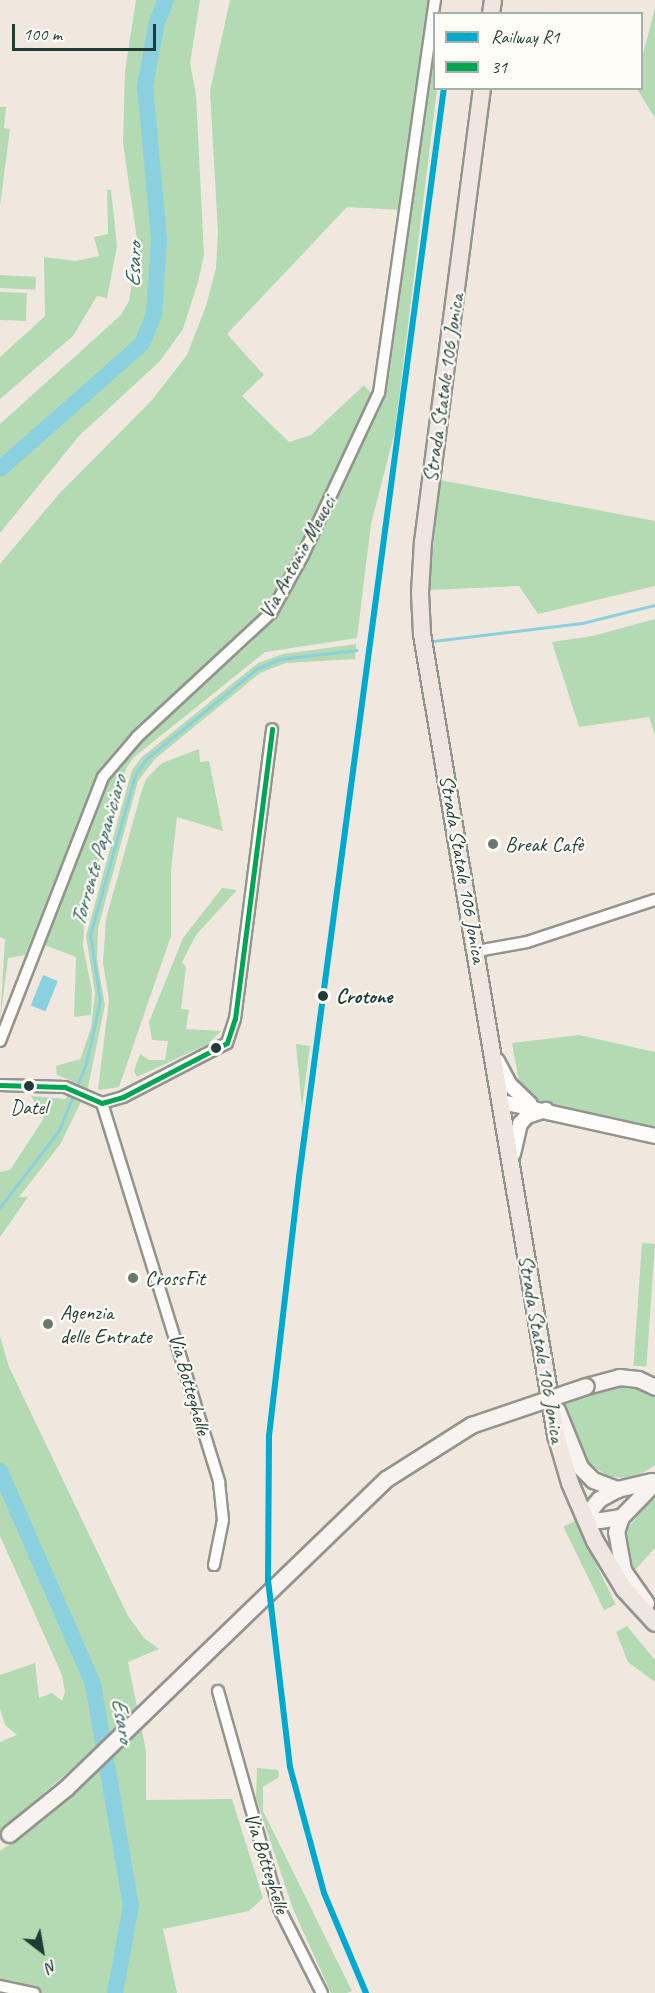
<!DOCTYPE html>
<meta charset="utf-8">
<style>
body{margin:0}
#map{position:relative;width:655px;height:1993px;overflow:hidden;background:#f0e8df;font-family:Caveat,sans-serif}
div>[style]{position:absolute}
.green>*{inset:0;background:#b3dab2;transform-origin:0 0}
.water>*{inset:0;background:#8bd0de;transform-origin:0 0}
.stream>*{height:3px;margin:-1.5px;padding:0 1.5px;transform-origin:1.5px;border-radius:1.5px;background:#8bd0de}
.river>*{height:16px;margin:-8px;padding:0 8px;transform-origin:8px;border-radius:8px;background:#8bd0de}
.roads{filter:drop-shadow(2px 0 #93948e) drop-shadow(-2px 0 #93948e) drop-shadow(0 2px #93948e) drop-shadow(0 -2px #93948e)}
.minor>*{height:10px;margin:-5px;padding:0 5px;transform-origin:5px;border-radius:5px;background:#fdfcfa}
.tertiary>*{height:14px;margin:-7px;padding:0 7px;transform-origin:7px;border-radius:7px;background:#fdfcfa}
.secondary>*{height:15px;margin:-7.5px;padding:0 7.5px;transform-origin:7.5px;border-radius:7.5px;background:#f8f3f0}
.primary>*{height:16px;margin:-8px;padding:0 8px;transform-origin:8px;border-radius:8px;background:#efe6e0}
.bridges{filter:drop-shadow(2px 0 #93948e) drop-shadow(-2px 0 #93948e) drop-shadow(0 2px #93948e) drop-shadow(0 -2px #93948e)}
.secondary-bridge>*{height:15px;margin:-7.5px;padding:0 7.5px;transform-origin:7.5px;border-radius:7.5px;background:#f8f3f0}
.bus-1>*{height:4.5px;margin:-2.25px;padding:0 2.25px;transform-origin:2.25px;border-radius:2.25px;background:#00a651}
.rail-1>*{height:6px;margin:-3px;padding:0 3px;transform-origin:3px;border-radius:3px;background:#00a9ce}
.dots>*{width:16px;height:16px;translate:-50% -50%;box-sizing:border-box;border:3px solid #fdfcf7;border-radius:50%}
span{translate:-50% -50%;white-space:nowrap;text-align:center;line-height:1.15;-webkit-text-stroke:4.5px #fdfcf7;paint-order:stroke}
.bus-label{font-size:20px;color:#1f3d34}
.street-label{font-size:21px;color:#1f3d34}
.poi-label{font-size:21px;color:#1f3d34}
.left{translate:0 -50%;text-align:left}
.stop-label{font-size:21px;color:#1f3d34;font-weight:700}
.water-label{font-size:22px;color:#2f5f5e;font-style:italic}
.legend{position:absolute;left:433px;top:12px;width:210px;height:78px;box-sizing:border-box;background:#fdfcf7;border:2px solid #a4b0a9;margin:0;padding:8px 10px;list-style:none;font-size:18px;color:#1f3d34}
.legend li{display:flex;align-items:center;gap:12px;height:30px}
.legend b{width:30px;border:2px solid #a4b0a9}
.north{position:absolute;left:12px;top:1921px;width:60px;height:60px;-webkit-text-stroke:4px #fdfcf7;paint-order:stroke;rotate:149deg;font-size:16px;font-weight:700;line-height:24px;text-align:center;color:#1f3d34}
.north::after{content:'';display:block;margin:auto;width:21px;height:27px;background:#1f3d34;clip-path:polygon(50% 0,100% 100%,50% 72%,0 100%)}
.scale{position:absolute;left:12px;top:24px;width:144px;height:27px;box-sizing:border-box;border:3px solid #1f3d34;border-top:0;padding-left:8px;font-size:18px;line-height:21px;white-space:nowrap;color:#1f3d34;-webkit-text-stroke:4px #fdfcf7;paint-order:stroke}
</style>
<div id="map">
<div class="green">
<i style="clip-path:polygon(136px 0,200px 0,190px 63px,196px 95px,204px 255px,198px 282px,183px 329px,160px 361px,79px 436px,0 533px,0 424px,121px 315px,129px 301px,138px 246px,123px 143px,125px 71px)"></i>
<i style="clip-path:polygon(230px 0,428px 0,400px 210px,347px 207px,227px 334px,264px 375px,242px 396px,289px 442px,311px 435px,364px 385px,372px 394px,286px 574px,259px 615px,123px 741px,98px 771px,25px 955px,8px 958px,0 1021px,5px 939px,0 937px,0 564px,58px 495px,152px 400px,187px 355px,206px 306px,216px 268px,218px 232px,210px 91px)"></i>
<i style="clip-path:polygon(655px 8px,655px 118px,637px 89px,642px 88px,642px 58px)"></i>
<i style="clip-path:polygon(434px 46px,437px 89px,395px 431px,371px 524px,357px 638px,265px 652px,133px 758px,126px 769px,85px 908px,83px 946px,92px 991px,91px 1015px,74px 1017px,76px 957px,42px 944px,102px 790px,142px 740px,252px 642px,279px 609px,299px 578px,380px 408px,389px 375px)"></i>
<i style="clip-path:polygon(0 107px,6px 107px,4px 128px,10px 129px,0 206px)"></i>
<i style="clip-path:polygon(107px 190px,111px 190px,117px 246px,107px 298px,97px 296px,73px 336px,0 399px,0 357px,45px 316px,44px 257px,76px 261px,99px 256px,94px 237px,108px 234px)"></i>
<i style="left:0;top:275px;width:36px;height:13px;rotate:3deg"></i>
<i style="left:0;top:292px;width:27px;height:28px;rotate:2deg"></i>
<i style="clip-path:polygon(440px 480px,655px 521px,655px 586px,538px 614px,519px 586px,429px 590px)"></i>
<i style="clip-path:polygon(655px 619px,655px 735px,649px 717px,579px 727px,552px 642px,593px 636px)"></i>
<i style="clip-path:polygon(356px 644px,355px 659px,286px 663px,260px 673px,155px 759px,138px 781px,98px 928px,97px 960px,105px 1005px,88px 1087px,61px 1143px,19px 1197px,28px 1197px,0 1237px,0 1172px,10px 1170px,44px 1118px,31px 1096px,66px 1099px,72px 1081px,57px 1075px,56px 1066px,80px 1059px,78px 1066px,91px 1028px,95px 993px,86px 936px,132px 770px,142px 757px,258px 663px,283px 654px)"></i>
<i style="clip-path:polygon(199px 749px,200px 762px,209px 761px,223px 831px,177px 817px,171px 871px,171px 936px,119px 1087px,98px 1090px,109px 1000px,103px 963px,106px 919px,141px 793px,146px 779px,162px 763px)"></i>
<i style="clip-path:polygon(222px 888px,237px 890px,196px 935px,182px 962px,186px 967px,181px 1009px,189px 1010px,186px 1029px,221px 1031px,208px 1044px,137px 1077px,134px 1071px,140px 1054px,149px 1060px,165px 1060px,168px 1041px,152px 1040px,149px 1022px,183px 938px)"></i>
<i style="clip-path:polygon(579px 1035px,655px 1052px,655px 1128px,534px 1100px,520px 1087px,512px 1043px)"></i>
<i style="clip-path:polygon(296px 1044px,310px 1046px,302px 1107px)"></i>
<i style="left:642px;top:1243px;width:13px;height:123px;rotate:4deg"></i>
<i style="clip-path:polygon(0 1336px,9px 1367px,128px 1616px,144px 1638px,159px 1649px,128px 1662px,146px 1751px,146px 1800px,232px 1799px,263px 1898px,249px 1911px,163px 1929px,177px 1993px,0 1993px,0 1851px,43px 1821px,82px 1786px,77px 1765px,0 1830px,0 1742px,17px 1735px,5px 1725px,0 1709px,0 1675px,35px 1663px,39px 1698px,52px 1693px,62px 1701px,65px 1692px,62px 1675px,0 1536px)"></i>
<i style="clip-path:polygon(616px 1385px,634px 1386px,655px 1398px,655px 1465px,635px 1478px,609px 1477px,588px 1463px,564px 1401px)"></i>
<i style="clip-path:polygon(655px 1496px,655px 1548px,634px 1571px,626px 1551px,625px 1531px)"></i>
<i style="left:575px;top:1521px;width:93px;height:13px;rotate:64deg"></i>
<i style="clip-path:polygon(627px 1626px,655px 1660px,655px 1682px,628px 1662px,616px 1632px)"></i>
<i style="clip-path:polygon(257px 1768px,278px 1770px,279px 1777px,263px 1787px,263px 1811px,352px 1991px,347px 1993px,331px 1993px,293px 1909px,256px 1798px)"></i>
</div>
<div class="water">
<i style="left:43px;top:975px;width:16px;height:33px;rotate:22deg"></i>
</div>
<div class="stream">
<i style="left:433px;top:641px;width:150px;rotate:-6.9deg"></i>
<i style="left:582px;top:623px;width:75px;rotate:-13.9deg"></i>
<i style="left:0;top:1207px;width:97px;rotate:-52.5deg"></i>
<i style="left:59px;top:1130px;width:71px;rotate:-67.8deg"></i>
<i style="left:86px;top:1064px;width:66px;rotate:-77.7deg"></i>
<i style="left:100px;top:1000px;width:66px;rotate:-98.7deg"></i>
<i style="left:90px;top:935px;width:166px;rotate:-74.3deg"></i>
<i style="left:135px;top:775px;width:19px;rotate:-55deg"></i>
<i style="left:146px;top:759px;width:144px;rotate:-39.1deg"></i>
<i style="left:258px;top:668px;width:23px;rotate:-23deg"></i>
<i style="left:279px;top:659px;width:78px;rotate:-6.7deg"></i>
</div>
<div class="river">
<i style="left:0;top:469px;width:189px;rotate:-41.4deg"></i>
<i style="left:142px;top:344px;width:31px;rotate:-68deg"></i>
<i style="left:154px;top:315px;width:76px;rotate:-86.2deg"></i>
<i style="left:159px;top:239px;width:154px;rotate:-95.2deg"></i>
<i style="left:145px;top:86px;width:65px;rotate:-79.4deg"></i>
<i style="left:157px;top:22px;width:24px;rotate:-68deg"></i>
<i style="left:0;top:1471px;width:232px;rotate:66.4deg"></i>
<i style="left:93px;top:1684px;width:225px;rotate:80.3deg"></i>
<i style="left:131px;top:1906px;width:88px;rotate:100.4deg"></i>
</div>
<div class="roads">
<div class="minor">
<i style="left:477px;top:951px;width:51px;rotate:-10.2deg"></i>
<i style="left:527px;top:942px;width:135px;rotate:-18.2deg"></i>
<i style="left:0;top:1041px;width:283px;rotate:-68.7deg"></i>
<i style="left:103px;top:777px;width:52px;rotate:-49.6deg"></i>
<i style="left:137px;top:737px;width:183px;rotate:-42.8deg"></i>
<i style="left:271px;top:613px;width:66px;rotate:-61.1deg"></i>
<i style="left:303px;top:555px;width:179px;rotate:-64.9deg"></i>
<i style="left:379px;top:393px;width:397px;rotate:-81.9deg"></i>
<i style="left:0;top:1085px;width:65px;rotate:1.8deg"></i>
<i style="left:65px;top:1087px;width:40px;rotate:23.4deg"></i>
<i style="left:102px;top:1103px;width:22px;rotate:-16deg"></i>
<i style="left:123px;top:1097px;width:117px;rotate:-27.4deg"></i>
<i style="left:227px;top:1043px;width:25px;rotate:-72deg"></i>
<i style="left:235px;top:1019px;width:292px;rotate:-82.7deg"></i>
<i style="left:102px;top:1103px;width:397px;rotate:72.8deg"></i>
<i style="left:219px;top:1482px;width:38px;rotate:84deg"></i>
<i style="left:223px;top:1520px;width:46px;rotate:101.3deg"></i>
<i style="left:218px;top:1691px;width:225px;rotate:74.3deg"></i>
<i style="left:279px;top:1908px;width:95px;rotate:63.2deg"></i>
<i style="left:0;top:1986px;width:35px;rotate:12deg"></i>
</div>
<div class="tertiary">
<i style="left:497px;top:1061px;width:26px;rotate:62deg"></i>
<i style="left:509px;top:1084px;width:29px;rotate:44deg"></i>
<i style="left:502px;top:1102px;width:157px;rotate:12.5deg"></i>
<i style="left:513px;top:1154px;width:31px;rotate:-77deg"></i>
<i style="left:520px;top:1124px;width:11px;rotate:-49deg"></i>
<i style="left:527px;top:1116px;width:20px;rotate:-18deg"></i>
</div>
<div class="secondary">
<i style="left:586px;top:1386px;width:34px;rotate:-15deg"></i>
<i style="left:619px;top:1377px;width:19px;rotate:6deg"></i>
<i style="left:638px;top:1379px;width:19px;rotate:25deg"></i>
<i style="left:557px;top:1410px;width:61px;rotate:68deg"></i>
<i style="left:580px;top:1467px;width:18px;rotate:45deg"></i>
<i style="left:593px;top:1480px;width:26px;rotate:21deg"></i>
<i style="left:621px;top:1517px;width:22px;rotate:172deg"></i>
<i style="left:599px;top:1520px;width:15px;rotate:-169deg"></i>
<i style="left:584px;top:1517px;width:23px;rotate:-50deg"></i>
<i style="left:599px;top:1499px;width:21px;rotate:-29deg"></i>
<i style="left:617px;top:1489px;width:35px;rotate:-13deg"></i>
<i style="left:646px;top:1603px;width:40px;rotate:-124.9deg"></i>
<i style="left:623px;top:1570px;width:39px;rotate:-100deg"></i>
<i style="left:616px;top:1532px;width:16px;rotate:-72deg"></i>
<i style="left:621px;top:1517px;width:49px;rotate:-45.8deg"></i>
</div>
<div class="primary">
<i style="left:491px;top:14px;width:14px;rotate:-82deg"></i>
<i style="left:482px;top:88px;width:457px;rotate:97.4deg"></i>
<i style="left:423px;top:541px;width:52px;rotate:93.3deg"></i>
<i style="left:420px;top:593px;width:41px;rotate:87.2deg"></i>
<i style="left:422px;top:634px;width:812px;rotate:80.5deg"></i>
<i style="left:556px;top:1435px;width:50px;rotate:73.7deg"></i>
<i style="left:570px;top:1483px;width:63px;rotate:66.7deg"></i>
<i style="left:595px;top:1541px;width:56px;rotate:58.9deg"></i>
<i style="left:624px;top:1589px;width:46px;rotate:47.6deg"></i>
</div>
</div>
<div class="bridges">
<div class="secondary-bridge">
<i style="left:9px;top:1834px;width:73px;rotate:-38.9deg"></i>
<i style="left:66px;top:1788px;width:445px;rotate:-44deg"></i>
<i style="left:386px;top:1479px;width:101px;rotate:-32.4deg"></i>
<i style="left:471px;top:1425px;width:121px;rotate:-18.7deg"></i>
</div>
</div>
<div class="bus-1">
<i style="left:0;top:1085px;width:65px;rotate:1.8deg"></i>
<i style="left:65px;top:1087px;width:40px;rotate:23.4deg"></i>
<i style="left:102px;top:1103px;width:22px;rotate:-16deg"></i>
<i style="left:123px;top:1097px;width:117px;rotate:-27.4deg"></i>
<i style="left:227px;top:1043px;width:25px;rotate:-72deg"></i>
<i style="left:235px;top:1019px;width:292px;rotate:-82.7deg"></i>
</div>
<div class="rail-1">
<i style="left:366px;top:1993px;width:108px;rotate:-112.8deg"></i>
<i style="left:324px;top:1893px;width:131px;rotate:-105.1deg"></i>
<i style="left:290px;top:1767px;width:188px;rotate:-96.7deg"></i>
<i style="left:268px;top:1580px;width:144px;rotate:-89.6deg"></i>
<i style="left:269px;top:1436px;width:261px;rotate:-83.4deg"></i>
<i style="left:299px;top:1177px;width:1099px;rotate:-82.42deg"></i>
</div>
<div class="dots">
<i style="left:493px;top:844px;background:#687970"></i>
<i style="left:323px;top:996px;background:#1f3d34"></i>
<i style="left:216px;top:1048px;background:#1f3d34"></i>
<i style="left:29px;top:1086px;background:#1f3d34"></i>
<i style="left:133px;top:1278px;background:#687970"></i>
<i style="left:48px;top:1324px;background:#687970"></i>
</div>
<div class="bus-label">
<span style="left:29px;top:1107px">Datel</span>
</div>
<div class="street-label">
<span style="left:443px;top:388px;rotate:-82deg">Strada Statale 106 Jonica</span>
<span style="left:297px;top:557px;rotate:-61deg">Via Antonio Meucci</span>
<span style="left:463px;top:869px;rotate:80deg">Strada Statale 106 Jonica</span>
<span style="left:542px;top:1349px;rotate:80deg">Strada Statale 106 Jonica</span>
<span style="left:190px;top:1384px;rotate:74deg">Via Botteghelle</span>
<span style="left:267px;top:1863px;rotate:72deg">Via Botteghelle</span>
</div>
<div class="poi-label">
<span class="left" style="left:505px;top:844px">Break Cafè</span>
<span class="left" style="left:145px;top:1278px">CrossFit</span>
<span class="left" style="left:60px;top:1324px">Agenzia<br>delle Entrate</span>
</div>
<div class="stop-label">
<span class="left" style="left:336px;top:996px">Crotone</span>
</div>
<div class="water-label">
<span style="left:134px;top:265px;rotate:-87deg">Esaro</span>
<span style="left:99px;top:851px;rotate:-74deg">Torrente Papaniciaro</span>
<span style="left:122px;top:1720px;rotate:80deg">Esaro</span>
</div>
<ul class="legend">
<li><b style="height:8px;background:#00a9ce"></b>Railway R1</li>
<li><b style="height:8px;background:#00a651"></b>31</li>
</ul>
<div class="north">N</div>
<div class="scale">100 m</div>
</div>
